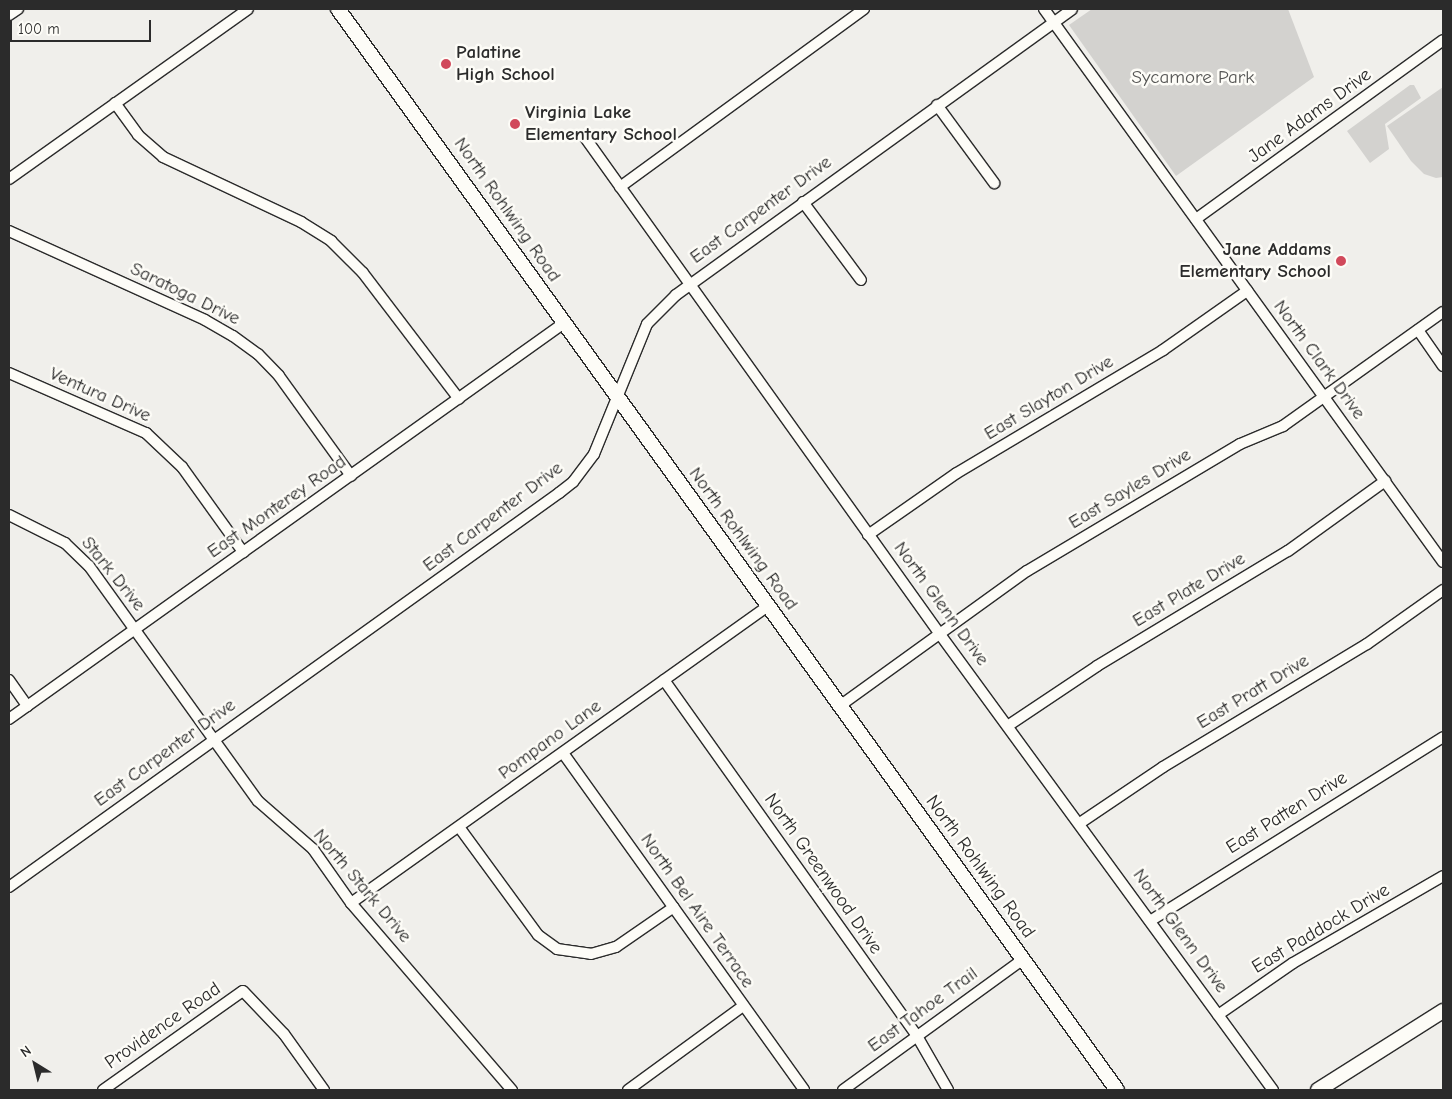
<!DOCTYPE html>
<style>
body{margin:0}
#map{position:relative;width:1452px;height:1099px;overflow:hidden;background:#f0efeb;font-family:"Comic Neue",sans-serif}
div>[style]{position:absolute}
.green>*{inset:0;background:#d3d2cf}
.roads{filter:drop-shadow(1px 0 #2b2b2b) drop-shadow(-1px 0 #2b2b2b) drop-shadow(0 1px #2b2b2b) drop-shadow(0 -1px #2b2b2b)}
.minor>*{height:10px;margin:-5px;padding:0 5px;transform-origin:5px;border-radius:5px;background:#fdfcf7}
.tertiary>*{height:14px;margin:-7px;padding:0 7px;transform-origin:7px;border-radius:7px;background:#fdfcf7}
.dots>*{width:14px;height:14px;translate:-50% -50%;box-sizing:border-box;border:2px solid #fdfcf7;border-radius:50%}
span{translate:-50% -50%;white-space:nowrap;text-align:center;line-height:1.15;-webkit-text-stroke:5px #fdfcf7;paint-order:stroke}
.poi-label{font-size:19px;color:#2b2b2b;font-weight:700}
.left{translate:0 -50%;text-align:left}
.right{translate:-100% -50%;text-align:right}
.park-label{font-size:19px;color:#555554}
.street-label{font-size:19px;color:#2b2b2b}
.frame{position:absolute;inset:0;border:10px solid #2b2b2b;pointer-events:none}
.north{position:absolute;left:10px;top:1039px;width:50px;height:50px;-webkit-text-stroke:4px #fdfcf7;paint-order:stroke;rotate:324deg;font-size:14px;font-weight:700;line-height:20px;text-align:center;color:#2b2b2b}
.north::after{content:'';display:block;margin:auto;width:18px;height:22px;background:#2b2b2b;clip-path:polygon(50% 0,100% 100%,50% 72%,0 100%)}
.scale{position:absolute;left:10px;top:20px;width:141px;height:22px;box-sizing:border-box;border:2px solid #2b2b2b;border-top:0;padding-left:6px;font-size:15px;line-height:18px;white-space:nowrap;color:#2b2b2b;-webkit-text-stroke:4px #fdfcf7;paint-order:stroke}
</style>
<div id="map">
<div class="green">
<i style="clip-path:polygon(1092px 9px,1288px 9px,1314px 77px,1176px 176px,1069px 25px)"></i>
<i style="clip-path:polygon(1410px 85px,1414px 85px,1421px 98px,1385px 124px,1389px 149px,1370px 163px,1347px 131px)"></i>
<i style="clip-path:polygon(1443px 87px,1443px 177px,1436px 178px,1424px 174px,1411px 161px,1387px 126px)"></i>
</div>
<div class="roads">
<div class="minor">
<i style="left:1044px;top:9px;width:682px;rotate:54.19deg"></i>
<i style="left:9px;top:15px;width:11px;rotate:-34deg"></i>
<i style="left:115px;top:103px;width:39px;rotate:54deg"></i>
<i style="left:138px;top:135px;width:33px;rotate:41deg"></i>
<i style="left:163px;top:157px;width:153px;rotate:25.2deg"></i>
<i style="left:301px;top:222px;width:36px;rotate:32deg"></i>
<i style="left:331px;top:241px;width:45px;rotate:45deg"></i>
<i style="left:363px;top:273px;width:158px;rotate:52.7deg"></i>
<i style="left:937px;top:105px;width:97px;rotate:53.8deg"></i>
<i style="left:584px;top:136px;width:611px;rotate:54.46deg"></i>
<i style="left:939px;top:633px;width:566px;rotate:53.84deg"></i>
<i style="left:9px;top:179px;width:293px;rotate:-35.4deg"></i>
<i style="left:620px;top:187px;width:302px;rotate:-36.1deg"></i>
<i style="left:803px;top:202px;width:97px;rotate:53.4deg"></i>
<i style="left:1196px;top:219px;width:305px;rotate:-35.9deg"></i>
<i style="left:9px;top:231px;width:215px;rotate:24.4deg"></i>
<i style="left:205px;top:320px;width:32px;rotate:30deg"></i>
<i style="left:233px;top:336px;width:31px;rotate:36deg"></i>
<i style="left:258px;top:354px;width:30px;rotate:46deg"></i>
<i style="left:279px;top:376px;width:123px;rotate:54.2deg"></i>
<i style="left:1418px;top:330px;width:44px;rotate:55.2deg"></i>
<i style="left:9px;top:373px;width:150px;rotate:23.7deg"></i>
<i style="left:146px;top:433px;width:50px;rotate:43.4deg"></i>
<i style="left:182px;top:467px;width:105px;rotate:54.3deg"></i>
<i style="left:9px;top:515px;width:63px;rotate:26.6deg"></i>
<i style="left:65px;top:543px;width:33px;rotate:44deg"></i>
<i style="left:89px;top:566px;width:289px;rotate:54.3deg"></i>
<i style="left:258px;top:801px;width:73px;rotate:41.1deg"></i>
<i style="left:313px;top:849px;width:66px;rotate:54.9deg"></i>
<i style="left:351px;top:903px;width:247px;rotate:49.3deg"></i>
<i style="left:868px;top:535px;width:108px;rotate:-34.9deg"></i>
<i style="left:957px;top:473px;width:240px;rotate:-30.8deg"></i>
<i style="left:1163px;top:350px;width:103px;rotate:-35.1deg"></i>
<i style="left:9px;top:680px;width:32px;rotate:55deg"></i>
<i style="left:664px;top:680px;width:437px;rotate:54.6deg"></i>
<i style="left:917px;top:1036px;width:62px;rotate:60.1deg"></i>
<i style="left:841px;top:705px;width:229px;rotate:-35.8deg"></i>
<i style="left:1027px;top:571px;width:248px;rotate:-30.8deg"></i>
<i style="left:1240px;top:444px;width:47px;rotate:-22.7deg"></i>
<i style="left:1283px;top:426px;width:196px;rotate:-35.5deg"></i>
<i style="left:9px;top:719px;width:682px;rotate:-35.51deg"></i>
<i style="left:1009px;top:725px;width:106px;rotate:-33.8deg"></i>
<i style="left:1097px;top:666px;width:223px;rotate:-31.1deg"></i>
<i style="left:1288px;top:551px;width:120px;rotate:-35.8deg"></i>
<i style="left:563px;top:753px;width:414px;rotate:54.4deg"></i>
<i style="left:1080px;top:823px;width:100px;rotate:-34deg"></i>
<i style="left:1163px;top:767px;width:238px;rotate:-31.1deg"></i>
<i style="left:1367px;top:644px;width:93px;rotate:-35.4deg"></i>
<i style="left:459px;top:827px;width:134px;rotate:53.8deg"></i>
<i style="left:538px;top:935px;width:24px;rotate:36deg"></i>
<i style="left:557px;top:949px;width:34px;rotate:8deg"></i>
<i style="left:591px;top:954px;width:26px;rotate:-16deg"></i>
<i style="left:616px;top:947px;width:70px;rotate:-34.6deg"></i>
<i style="left:9px;top:887px;width:677px;rotate:-35.62deg"></i>
<i style="left:559px;top:493px;width:18px;rotate:-38deg"></i>
<i style="left:573px;top:482px;width:35px;rotate:-53deg"></i>
<i style="left:594px;top:454px;width:140px;rotate:-67.8deg"></i>
<i style="left:647px;top:324px;width:41px;rotate:-45deg"></i>
<i style="left:676px;top:295px;width:488px;rotate:-35.8deg"></i>
<i style="left:351px;top:903px;width:512px;rotate:-35.46deg"></i>
<i style="left:1150px;top:921px;width:346px;rotate:-32.1deg"></i>
<i style="left:1218px;top:1015px;width:91px;rotate:-34.7deg"></i>
<i style="left:1293px;top:963px;width:173px;rotate:-30.1deg"></i>
<i style="left:103px;top:1090px;width:171px;rotate:-35.3deg"></i>
<i style="left:243px;top:991px;width:59px;rotate:46.4deg"></i>
<i style="left:284px;top:1034px;width:69px;rotate:54.5deg"></i>
<i style="left:628px;top:1090px;width:142px;rotate:-36.1deg"></i>
<i style="left:843px;top:1090px;width:223px;rotate:-36deg"></i>
</div>
<div class="tertiary">
<i style="left:338px;top:9px;width:1332px;rotate:54.22deg"></i>
<i style="left:1318px;top:1090px;width:148px;rotate:-32.3deg"></i>
</div>
</div>
<div class="dots">
<i style="left:446px;top:64px;background:#d1495b"></i>
<i style="left:515px;top:124px;background:#d1495b"></i>
<i style="left:1341px;top:261px;background:#d1495b"></i>
</div>
<div class="poi-label">
<span class="left" style="left:456px;top:64px">Palatine<br>High School</span>
<span class="left" style="left:525px;top:124px">Virginia Lake<br>Elementary School</span>
<span class="right" style="left:1331px;top:261px">Jane Addams<br>Elementary School</span>
</div>
<div class="park-label">
<span style="left:1193px;top:78px">Sycamore Park</span>
</div>
<div class="street-label">
<span style="left:1310px;top:116px;rotate:-36deg">Jane Adams Drive</span>
<span style="left:507px;top:210px;rotate:55deg">North Rohlwing Road</span>
<span style="left:761px;top:210px;rotate:-36deg">East Carpenter Drive</span>
<span style="left:185px;top:294px;rotate:26deg">Saratoga Drive</span>
<span style="left:1319px;top:360px;rotate:54deg">North Clark Drive</span>
<span style="left:100px;top:395px;rotate:24deg">Ventura Drive</span>
<span style="left:1049px;top:398px;rotate:-31deg">East Slayton Drive</span>
<span style="left:1130px;top:489px;rotate:-31deg">East Sayles Drive</span>
<span style="left:277px;top:507px;rotate:-35deg">East Monterey Road</span>
<span style="left:493px;top:517px;rotate:-37deg">East Carpenter Drive</span>
<span style="left:743px;top:539px;rotate:54deg">North Rohlwing Road</span>
<span style="left:113px;top:574px;rotate:51deg">Stark Drive</span>
<span style="left:1189px;top:590px;rotate:-31deg">East Plate Drive</span>
<span style="left:941px;top:604px;rotate:54deg">North Glenn Drive</span>
<span style="left:1253px;top:692px;rotate:-31deg">East Pratt Drive</span>
<span style="left:550px;top:740px;rotate:-36deg">Pompano Lane</span>
<span style="left:165px;top:753px;rotate:-36deg">East Carpenter Drive</span>
<span style="left:1287px;top:813px;rotate:-32deg">East Patten Drive</span>
<span style="left:980px;top:867px;rotate:54deg">North Rohlwing Road</span>
<span style="left:823px;top:874px;rotate:55deg">North Greenwood Drive</span>
<span style="left:362px;top:886px;rotate:50deg">North Stark Drive</span>
<span style="left:697px;top:911px;rotate:55deg">North Bel Aire Terrace</span>
<span style="left:1321px;top:929px;rotate:-31deg">East Paddock Drive</span>
<span style="left:1180px;top:931px;rotate:54deg">North Glenn Drive</span>
<span style="left:923px;top:1010px;rotate:-36deg">East Tahoe Trail</span>
<span style="left:163px;top:1026px;rotate:-35deg">Providence Road</span>
</div>
<div class="frame"></div>
<div class="north">N</div>
<div class="scale">100 m</div>
</div>
